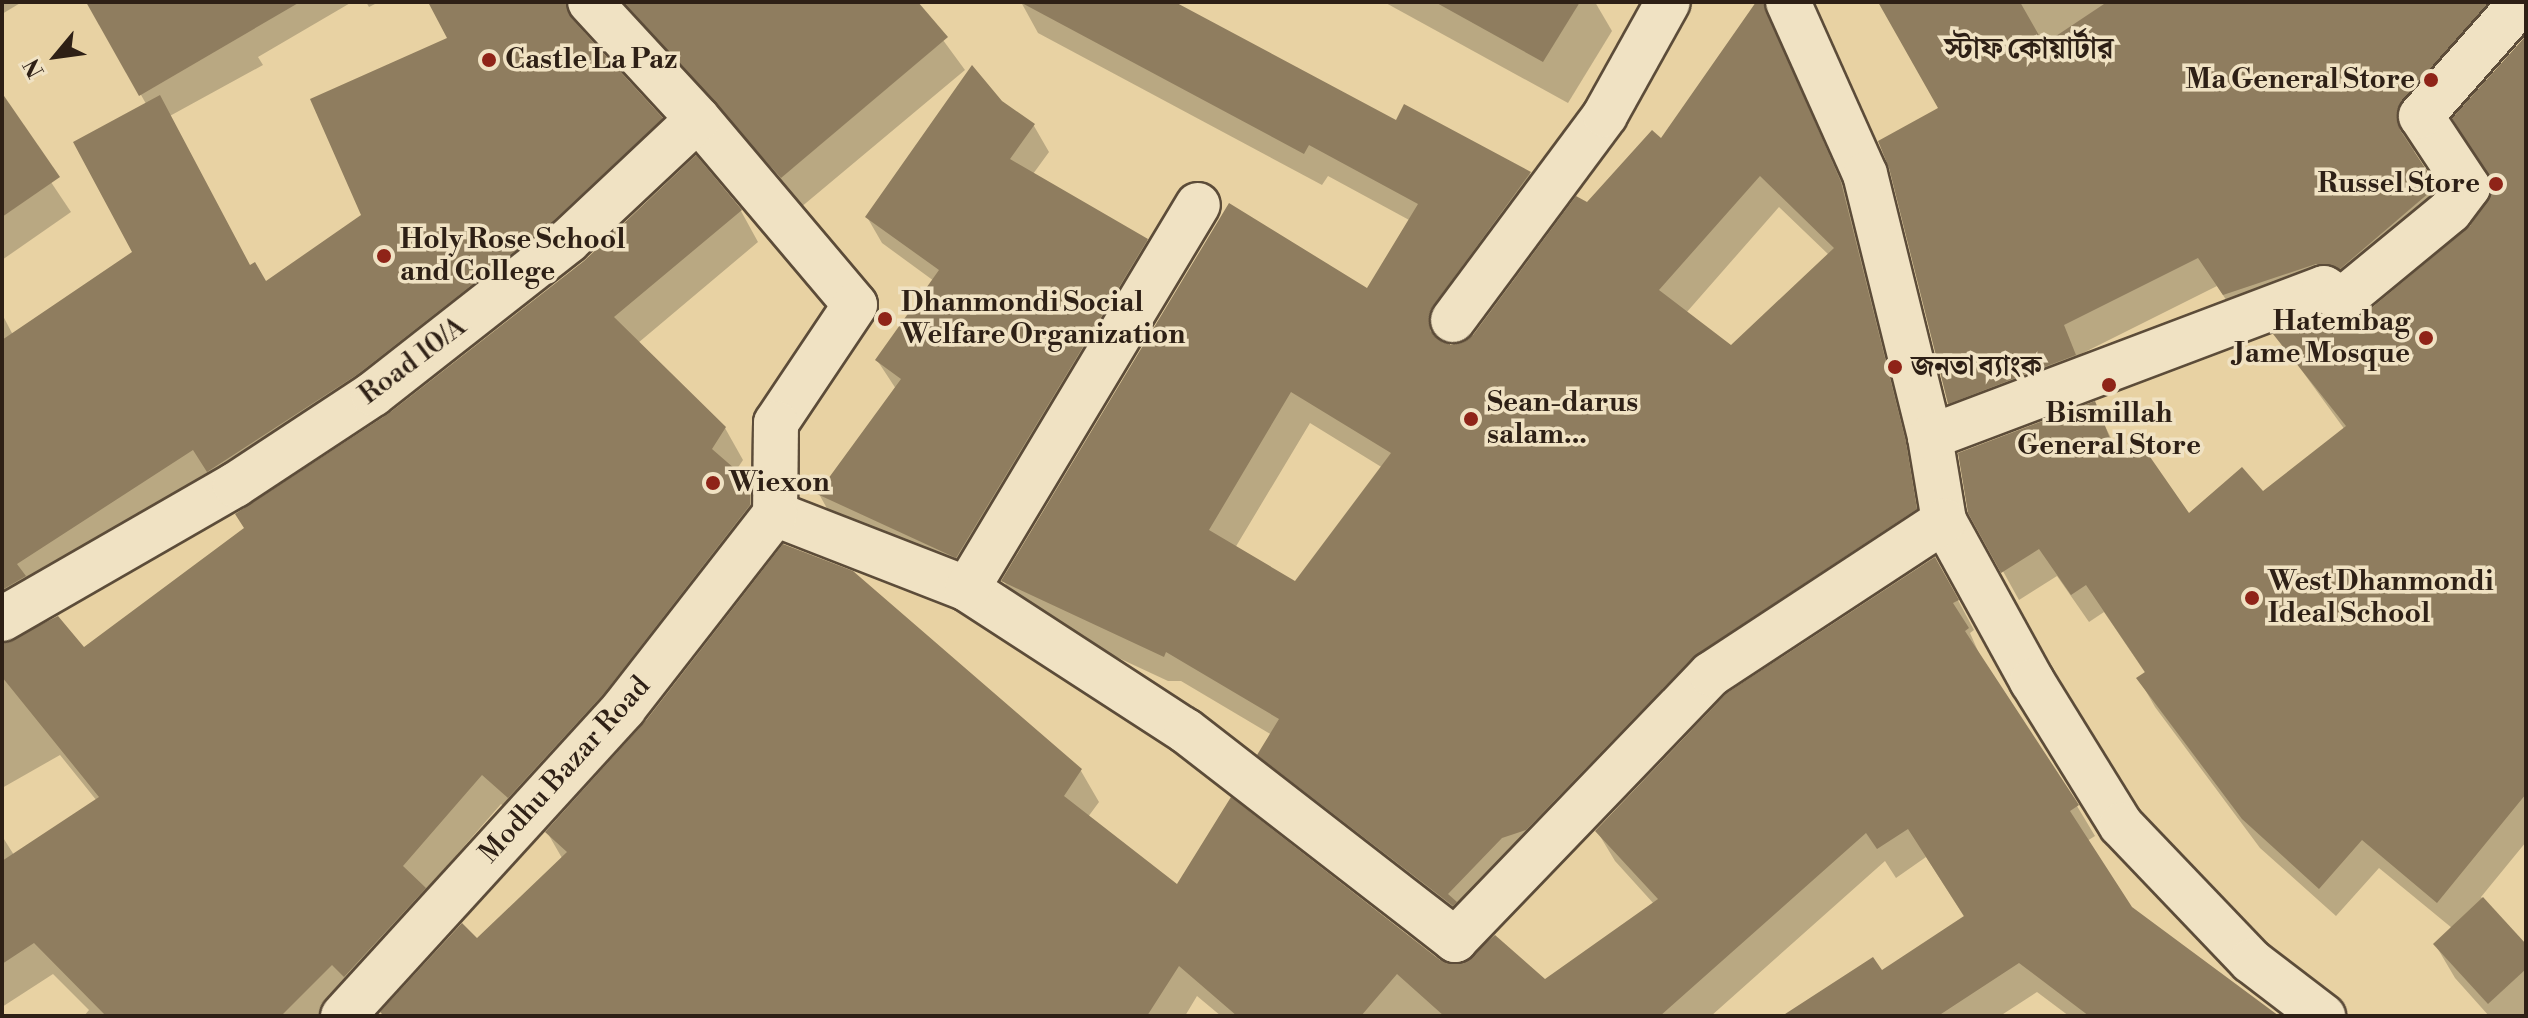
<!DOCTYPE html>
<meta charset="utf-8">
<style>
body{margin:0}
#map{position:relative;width:2528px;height:1018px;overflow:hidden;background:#e8d2a3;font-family:"Libre Bodoni","Noto Serif Bengali",serif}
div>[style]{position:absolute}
.shadow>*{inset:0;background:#0003}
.building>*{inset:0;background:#8f7d5f}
.roads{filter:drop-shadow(2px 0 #5c4c39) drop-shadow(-2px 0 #5c4c39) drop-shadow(0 2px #5c4c39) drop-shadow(0 -2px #5c4c39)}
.minor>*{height:44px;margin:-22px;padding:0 22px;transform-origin:22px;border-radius:22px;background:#f0e2c3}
.dots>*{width:22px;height:22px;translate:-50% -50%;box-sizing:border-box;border:4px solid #f0e2c3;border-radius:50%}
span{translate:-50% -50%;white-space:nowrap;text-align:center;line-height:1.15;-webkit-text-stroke:7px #f0e2c3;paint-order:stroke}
.poi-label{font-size:28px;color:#2e2016;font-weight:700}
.left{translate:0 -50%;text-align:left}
.right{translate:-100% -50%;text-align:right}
.street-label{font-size:28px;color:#2e2016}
.neighbourhood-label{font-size:30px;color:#2e2016;font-weight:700}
.frame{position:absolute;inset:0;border:4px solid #2e2016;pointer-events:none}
.north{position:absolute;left:16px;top:16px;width:80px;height:80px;-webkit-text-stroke:6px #f0e2c3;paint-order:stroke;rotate:241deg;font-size:22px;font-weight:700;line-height:32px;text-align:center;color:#2e2016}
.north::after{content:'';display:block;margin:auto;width:28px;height:36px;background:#2e2016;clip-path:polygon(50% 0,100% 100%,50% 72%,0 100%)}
</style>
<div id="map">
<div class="shadow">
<i style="clip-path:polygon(2px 2px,22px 2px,2px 14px)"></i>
<i style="clip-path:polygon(88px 2px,352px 2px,258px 57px,263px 65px,157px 123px)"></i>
<i style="clip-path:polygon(366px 2px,379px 2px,369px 7px)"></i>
<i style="clip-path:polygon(430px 2px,915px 2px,965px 70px,800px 208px,591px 14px,583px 28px,585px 36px,661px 119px,679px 150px,2px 635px,2px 314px,13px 335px,251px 267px,266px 284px,363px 216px,450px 39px)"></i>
<i style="clip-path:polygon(evenodd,1021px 2px,1171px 2px,1396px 123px,1405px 107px,1530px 174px,1549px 206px,1450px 339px,1449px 348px,1474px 337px,1587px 204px,1661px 141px,1762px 2px,1767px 2px,1859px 216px,1934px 542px,1715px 685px,1468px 924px,1278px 787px,1260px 755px,1272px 735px,1181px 681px,1168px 681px,1022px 613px,1004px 581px,1368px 291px,1411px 221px,1328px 176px,1322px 185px,1038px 33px,1021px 2px,1779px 207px,1829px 255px,1731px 347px,1686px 313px,1779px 207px,1021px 2px,1310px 423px,1383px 468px,1295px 584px,1235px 548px,1310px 423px)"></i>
<i style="clip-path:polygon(1384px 2px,1595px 2px,1612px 31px,1568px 103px)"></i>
<i style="clip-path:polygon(1880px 2px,2526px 2px,2413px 140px,2415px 160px,2453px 217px,2242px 324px,2217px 286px,2079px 355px,2091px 385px,1966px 432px,1949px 403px,1941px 109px)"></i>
<i style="clip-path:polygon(2526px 74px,2526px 842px,2481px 897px,2526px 947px,2526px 1016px,2489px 1016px,2455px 978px,2435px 944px,2452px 928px,2379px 868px,2336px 916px,2260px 848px,2155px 707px,2139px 679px,2146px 674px,2104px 612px,2089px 622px,2057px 576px,2019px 600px,1970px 512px,2094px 404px,2120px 456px,2188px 516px,2263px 494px,2345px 430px,2276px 335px,2358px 322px,2468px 231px,2495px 187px,2460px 126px)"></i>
<i style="clip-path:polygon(1001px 102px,1034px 126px,1049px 152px,1033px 174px,1147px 241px,1162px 267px,972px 583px,834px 521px,819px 494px,896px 389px,877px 360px,934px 281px,882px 243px,867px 217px)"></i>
<i style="clip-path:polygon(2px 109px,71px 212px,2px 260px)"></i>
<i style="clip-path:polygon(696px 158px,741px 211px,758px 242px,638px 343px,725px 428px,743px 460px,735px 472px,749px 484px,767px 516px,527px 828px,501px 804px,425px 891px,442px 920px,329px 1016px,84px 1016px,89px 1010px,53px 974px,2px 1007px,2px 836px,14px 855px,97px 801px,60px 755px,2px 788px,2px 643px,83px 650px,246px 530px,585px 262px)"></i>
<i style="clip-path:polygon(1952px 589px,1974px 630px,1970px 633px,1982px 660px,2077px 806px,2095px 836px,2087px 841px,2131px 908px,2275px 1016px,2069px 1016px,2037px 992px,2000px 1016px,1786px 1016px,1881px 972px,1965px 918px,1926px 857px,1896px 878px,1885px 861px,1711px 1016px,1221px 1016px,1197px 996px,1185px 1016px,385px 1016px,477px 941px,562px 858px,547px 832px,1081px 771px,1099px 802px,1088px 817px,1178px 887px,1439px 962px,1543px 983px,1654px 904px,1615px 861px,1597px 831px)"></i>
</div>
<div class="building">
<i style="clip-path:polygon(86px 2px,300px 2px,139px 96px)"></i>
<i style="clip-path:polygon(428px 2px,566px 2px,572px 19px,663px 118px,552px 222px,358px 374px,207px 472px,193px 450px,17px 564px,26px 576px,2px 590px,2px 340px,132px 252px,73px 142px,160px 95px,250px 265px,255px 262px,266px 281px,361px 215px,310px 99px,447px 38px)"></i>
<i style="clip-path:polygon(624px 2px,918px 2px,948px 37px,781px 178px)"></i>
<i style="clip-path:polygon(evenodd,1020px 2px,1175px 2px,1396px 120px,1404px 104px,1531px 172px,1433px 306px,1430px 331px,1451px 345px,1473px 335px,1576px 196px,1587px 202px,1652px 130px,1661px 138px,1756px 2px,1763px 2px,1841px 182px,1906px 442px,1917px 509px,1693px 657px,1526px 830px,1502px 838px,1448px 894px,1457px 902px,1453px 906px,1257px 755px,1279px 719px,1166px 652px,1164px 657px,1001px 581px,1229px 203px,1367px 288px,1418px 204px,1309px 145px,1304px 154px,1020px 2px,1760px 176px,1834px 248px,1731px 345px,1659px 290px,1760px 176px,1020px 2px,1291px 392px,1391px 453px,1295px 581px,1209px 530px,1291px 392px)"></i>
<i style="clip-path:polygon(1435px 2px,1580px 2px,1543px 62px)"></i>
<i style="clip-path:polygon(1878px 2px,2020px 2px,2044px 44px,2107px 2px,2489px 2px,2397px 110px,2400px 130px,2437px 186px,2340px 269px,2316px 264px,2223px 295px,2198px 258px,2064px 325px,2076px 355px,1948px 404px,1889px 168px,1878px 141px,1938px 108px)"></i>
<i style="clip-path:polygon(2524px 38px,2526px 794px,2437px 903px,2362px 840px,2319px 889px,2242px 819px,2136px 678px,2145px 672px,2086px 585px,2071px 595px,2039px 549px,2001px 573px,1968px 513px,1958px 453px,2095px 401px,2117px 456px,2139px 441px,2189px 513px,2242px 467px,2263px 491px,2346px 426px,2273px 334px,2321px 316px,2342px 325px,2357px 320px,2470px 226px,2493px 187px,2452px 118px)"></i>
<i style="clip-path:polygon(972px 65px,1002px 101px,1035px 124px,1010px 159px,1148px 239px,956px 558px,817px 494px,901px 379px,875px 360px,939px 270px,865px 217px)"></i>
<i style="clip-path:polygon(2px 93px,60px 177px,2px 217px)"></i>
<i style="clip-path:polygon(696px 155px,742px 210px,614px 317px,726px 427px,712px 449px,750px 482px,750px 505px,605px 692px,508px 798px,482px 775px,403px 866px,426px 888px,344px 977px,332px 965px,281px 1016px,106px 1016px,34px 943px,2px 964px,2px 861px,99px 797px,2px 677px,2px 644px,58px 616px,84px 647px,244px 528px,235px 514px,388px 414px,584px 261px)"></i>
<i style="clip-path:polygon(783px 544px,853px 571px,1082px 769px,1064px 796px,1177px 884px,1231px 797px,1440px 960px,1463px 963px,1495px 935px,1545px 979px,1658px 899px,1595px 831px,1727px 693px,1935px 557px,1959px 600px,1953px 603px,1969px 628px,1965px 631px,2079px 805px,2070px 811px,2132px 907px,2279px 1016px,2089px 1016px,2019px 963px,1938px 1016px,1782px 1016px,1873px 957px,1882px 970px,1964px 916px,1908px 829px,1877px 849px,1866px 833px,1660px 1016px,1444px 1016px,1397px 974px,1361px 1016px,1237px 1016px,1179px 966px,1147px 1016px,384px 1016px,380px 1012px,462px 923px,477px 938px,567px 852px,545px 832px,644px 723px)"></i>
<i style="clip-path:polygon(2483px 897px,2526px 944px,2526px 969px,2488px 1004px,2433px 944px)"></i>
</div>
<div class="roads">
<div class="minor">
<i style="left:1788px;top:2px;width:188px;rotate:65.9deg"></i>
<i style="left:1865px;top:174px;width:271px;rotate:76.1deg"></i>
<i style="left:1930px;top:437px;width:85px;rotate:80.5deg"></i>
<i style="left:1944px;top:521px;width:183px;rotate:61.2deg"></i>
<i style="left:2032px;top:681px;width:169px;rotate:58.3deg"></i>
<i style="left:2121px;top:825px;width:188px;rotate:46.3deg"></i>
<i style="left:2251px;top:961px;width:91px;rotate:37.4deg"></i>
<i style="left:698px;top:119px;width:243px;rotate:49.8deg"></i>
<i style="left:855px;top:305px;width:142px;rotate:123.8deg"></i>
<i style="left:776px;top:423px;width:91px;rotate:90.6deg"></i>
<i style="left:775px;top:514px;width:206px;rotate:21.3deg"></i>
<i style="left:967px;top:589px;width:261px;rotate:33deg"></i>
<i style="left:1186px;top:731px;width:341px;rotate:37.8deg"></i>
<i style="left:1455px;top:940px;width:369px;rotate:-46.1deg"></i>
<i style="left:1711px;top:674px;width:279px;rotate:-33.3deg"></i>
<i style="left:1453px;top:320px;width:255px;rotate:-53.4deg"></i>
<i style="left:1605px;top:115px;width:129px;rotate:-60.9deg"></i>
<i style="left:1930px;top:437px;width:421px;rotate:-20.7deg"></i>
<i style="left:2324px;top:288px;width:22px;rotate:34deg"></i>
<i style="left:2342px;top:300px;width:140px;rotate:-39.5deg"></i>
<i style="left:2450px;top:211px;width:30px;rotate:-53deg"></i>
<i style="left:2468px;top:187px;width:85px;rotate:-123.5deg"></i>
<i style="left:2421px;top:116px;width:152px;rotate:-48.5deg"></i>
<i style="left:967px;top:589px;width:448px;rotate:-59deg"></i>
<i style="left:2px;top:619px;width:269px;rotate:-29.9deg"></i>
<i style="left:235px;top:485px;width:165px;rotate:-33.4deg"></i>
<i style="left:373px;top:394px;width:248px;rotate:-38.1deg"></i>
<i style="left:568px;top:241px;width:178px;rotate:-43.2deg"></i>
<i style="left:698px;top:119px;width:159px;rotate:-132.7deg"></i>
<i style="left:343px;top:1016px;width:417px;rotate:-47.6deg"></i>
<i style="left:624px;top:708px;width:246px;rotate:-52.1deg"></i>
</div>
</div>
<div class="dots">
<i style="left:489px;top:60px;background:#8f2418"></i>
<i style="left:2431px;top:80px;background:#8f2418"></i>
<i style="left:2496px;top:184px;background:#8f2418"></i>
<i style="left:384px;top:256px;background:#8f2418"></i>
<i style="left:885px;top:319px;background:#8f2418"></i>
<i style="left:2426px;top:338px;background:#8f2418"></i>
<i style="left:1895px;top:367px;background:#8f2418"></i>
<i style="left:2109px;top:385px;background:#8f2418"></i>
<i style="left:1471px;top:419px;background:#8f2418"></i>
<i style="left:713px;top:483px;background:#8f2418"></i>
<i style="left:2252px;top:598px;background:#8f2418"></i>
</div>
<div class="poi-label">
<span class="left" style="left:505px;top:60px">Castle La Paz</span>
<span class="right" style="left:2415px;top:80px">Ma General Store</span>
<span class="right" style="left:2480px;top:184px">Russel Store</span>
<span class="left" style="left:400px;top:256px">Holy Rose School<br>and College</span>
<span class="left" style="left:901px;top:319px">Dhanmondi Social<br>Welfare Organization</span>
<span class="right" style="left:2410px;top:338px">Hatembag<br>Jame Mosque</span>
<span class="left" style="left:1911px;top:367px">জনতা ব্যাংক</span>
<span class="left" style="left:1487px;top:419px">Sean-darus<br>salam...</span>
<span style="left:2109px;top:430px">Bismillah<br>General Store</span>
<span class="left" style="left:729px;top:483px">Wiexon</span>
<span class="left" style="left:2268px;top:598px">West Dhanmondi<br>Ideal School</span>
</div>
<div class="street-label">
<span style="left:413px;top:361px;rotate:-37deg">Road 10/A</span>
<span style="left:565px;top:770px;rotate:-48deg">Modhu Bazar Road</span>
</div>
<div class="neighbourhood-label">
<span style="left:2029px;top:49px">স্টাফ কোয়ার্টার</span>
</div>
<div class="frame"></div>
<div class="north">N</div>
</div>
